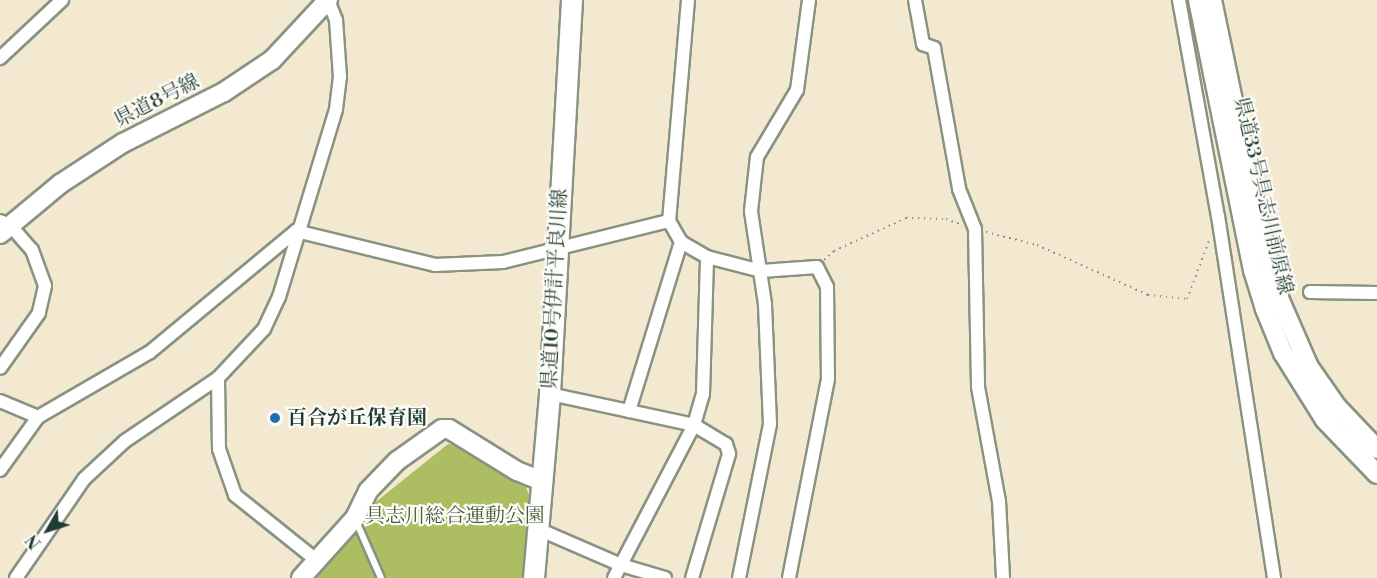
<!DOCTYPE html>
<meta charset="utf-8">
<style>
body{margin:0}
#map{position:relative;width:1377px;height:578px;overflow:hidden;background:#f2e9d0;font-family:"Libre Bodoni","Noto Serif JP",serif}
div>[style]{position:absolute}
.green>*{inset:0;background:#acbe61}
.path>*{height:2px;margin-top:-1px;transform-origin:0;background:repeating-linear-gradient(90deg,#889382 0 1.5px,transparent 0 6px)}
.roads{filter:drop-shadow(2px 0 #889382) drop-shadow(-2px 0 #889382) drop-shadow(0 2px #889382) drop-shadow(0 -2px #889382)}
.lane>*{height:6px;margin:-3px;padding:0 3px;transform-origin:3px;border-radius:3px;background:#fff}
.street>*{height:12px;margin:-6px;padding:0 6px;transform-origin:6px;border-radius:6px;background:#fff}
.secondary>*{height:18px;margin:-9px;padding:0 9px;transform-origin:9px;border-radius:9px;background:#fff}
.primary>*{height:20px;margin:-10px;padding:0 10px;transform-origin:10px;border-radius:10px;background:#fff}
.dots>*{width:16px;height:16px;translate:-50% -50%;box-sizing:border-box;border:3px solid #fdfcf7;border-radius:50%}
span{translate:-50% -50%;white-space:nowrap;text-align:center;line-height:1.15;-webkit-text-stroke:4.5px #fdfcf7;paint-order:stroke}
.street-label{font-size:20px;color:#1f3d34}
.poi-label{font-size:20px;color:#1f3d34;font-weight:700}
.left{translate:0 -50%;text-align:left}
.park-label{font-size:20px;color:#425d3f}
.north{position:absolute;left:18px;top:500px;width:60px;height:60px;-webkit-text-stroke:4px #fdfcf7;paint-order:stroke;rotate:231deg;font-size:16px;font-weight:700;line-height:24px;text-align:center;color:#1f3d34}
.north::after{content:'';display:block;margin:auto;width:21px;height:27px;background:#1f3d34;clip-path:polygon(50% 0,100% 100%,50% 72%,0 100%)}
</style>
<div id="map">
<div class="green">
<i style="clip-path:polygon(448px 444px,460px 446px,525px 485px,530px 497px,523px 578px,315px 578px,377px 501px)"></i>
</div>
<div class="path">
<i style="left:986px;top:232px;width:53px;rotate:14.3deg"></i>
<i style="left:1037px;top:245px;width:122px;rotate:24.2deg"></i>
<i style="left:1148px;top:295px;width:39px;rotate:6deg"></i>
<i style="left:1187px;top:299px;width:65px;rotate:-69.3deg"></i>
<i style="left:824px;top:260px;width:13px;rotate:-42deg"></i>
<i style="left:834px;top:251px;width:79px;rotate:-24.6deg"></i>
<i style="left:906px;top:218px;width:40px;rotate:1.4deg"></i>
<i style="left:946px;top:219px;width:15px;rotate:20deg"></i>
</div>
<div class="roads">
<div class="lane">
<i style="left:356px;top:521px;width:62px;rotate:66.3deg"></i>
</div>
<div class="street">
<i style="left:688px;top:0;width:222px;rotate:94.9deg"></i>
<i style="left:669px;top:221px;width:24px;rotate:60deg"></i>
<i style="left:681px;top:242px;width:30px;rotate:30deg"></i>
<i style="left:707px;top:257px;width:56px;rotate:14.5deg"></i>
<i style="left:761px;top:271px;width:56px;rotate:-4.1deg"></i>
<i style="left:817px;top:267px;width:22px;rotate:63deg"></i>
<i style="left:827px;top:287px;width:92px;rotate:89.4deg"></i>
<i style="left:828px;top:379px;width:203px;rotate:101.1deg"></i>
<i style="left:915px;top:0;width:45px;rotate:79.7deg"></i>
<i style="left:923px;top:44px;width:12px;rotate:20deg"></i>
<i style="left:934px;top:48px;width:143px;rotate:79.9deg"></i>
<i style="left:959px;top:189px;width:43px;rotate:68.2deg"></i>
<i style="left:975px;top:229px;width:158px;rotate:88.9deg"></i>
<i style="left:978px;top:387px;width:116px;rotate:79.6deg"></i>
<i style="left:999px;top:501px;width:77px;rotate:87deg"></i>
<i style="left:1179px;top:0;width:219px;rotate:79.8deg"></i>
<i style="left:1218px;top:216px;width:366px;rotate:81.2deg"></i>
<i style="left:0;top:58px;width:85px;rotate:-43.1deg"></i>
<i style="left:0;top:221px;width:11px;rotate:22deg"></i>
<i style="left:10px;top:225px;width:33px;rotate:49deg"></i>
<i style="left:32px;top:250px;width:38px;rotate:70deg"></i>
<i style="left:45px;top:286px;width:28px;rotate:103deg"></i>
<i style="left:39px;top:313px;width:67px;rotate:125.3deg"></i>
<i style="left:296px;top:231px;width:143px;rotate:13.7deg"></i>
<i style="left:435px;top:265px;width:68px;rotate:-2.5deg"></i>
<i style="left:503px;top:262px;width:171px;rotate:-13.9deg"></i>
<i style="left:1310px;top:292px;width:67px;rotate:0.9deg"></i>
<i style="left:218px;top:378px;width:71px;rotate:89.2deg"></i>
<i style="left:219px;top:449px;width:49px;rotate:70.8deg"></i>
<i style="left:235px;top:495px;width:104px;rotate:38.7deg"></i>
<i style="left:550px;top:394px;width:147px;rotate:12.1deg"></i>
<i style="left:694px;top:425px;width:37px;rotate:31deg"></i>
<i style="left:726px;top:444px;width:10px;rotate:73deg"></i>
<i style="left:729px;top:454px;width:129px;rotate:106.6deg"></i>
<i style="left:0;top:401px;width:41px;rotate:22.8deg"></i>
<i style="left:629px;top:411px;width:177px;rotate:-72.9deg"></i>
<i style="left:0;top:470px;width:65px;rotate:-54.4deg"></i>
<i style="left:38px;top:417px;width:129px;rotate:-30.1deg"></i>
<i style="left:150px;top:352px;width:190px;rotate:-39.7deg"></i>
<i style="left:538px;top:529px;width:90px;rotate:23.4deg"></i>
<i style="left:621px;top:565px;width:46px;rotate:16.5deg"></i>
<i style="left:16px;top:578px;width:120px;rotate:-55.5deg"></i>
<i style="left:84px;top:479px;width:56px;rotate:-42.8deg"></i>
<i style="left:125px;top:441px;width:112px;rotate:-34.1deg"></i>
<i style="left:218px;top:378px;width:67px;rotate:-46.8deg"></i>
<i style="left:264px;top:329px;width:35px;rotate:-65deg"></i>
<i style="left:279px;top:297px;width:196px;rotate:-73.1deg"></i>
<i style="left:336px;top:109px;width:32px;rotate:-83deg"></i>
<i style="left:340px;top:77px;width:57px;rotate:-94deg"></i>
<i style="left:336px;top:20px;width:22px;rotate:-112deg"></i>
<i style="left:614px;top:578px;width:173px;rotate:-62.4deg"></i>
<i style="left:694px;top:425px;width:32px;rotate:-74deg"></i>
<i style="left:703px;top:394px;width:137px;rotate:-88.3deg"></i>
<i style="left:739px;top:578px;width:157px;rotate:-78.6deg"></i>
<i style="left:770px;top:424px;width:120px;rotate:-92.4deg"></i>
<i style="left:765px;top:304px;width:94px;rotate:-98.6deg"></i>
<i style="left:751px;top:211px;width:54px;rotate:-83.7deg"></i>
<i style="left:757px;top:157px;width:78px;rotate:-59.2deg"></i>
<i style="left:797px;top:90px;width:91px;rotate:-82.4deg"></i>
</div>
<div class="secondary">
<i style="left:1198px;top:0;width:276px;rotate:78.5deg"></i>
<i style="left:1253px;top:270px;width:41px;rotate:72.9deg"></i>
<i style="left:1265px;top:309px;width:48px;rotate:67.8deg"></i>
<i style="left:1283px;top:353px;width:79px;rotate:57.9deg"></i>
<i style="left:1325px;top:420px;width:75px;rotate:46.1deg"></i>
<i style="left:1212px;top:0;width:229px;rotate:78.2deg"></i>
<i style="left:1259px;top:224px;width:77px;rotate:74.9deg"></i>
<i style="left:1279px;top:298px;width:75px;rotate:66.5deg"></i>
<i style="left:1309px;top:367px;width:49px;rotate:55deg"></i>
<i style="left:1337px;top:407px;width:58px;rotate:46.4deg"></i>
<i style="left:0;top:234px;width:78px;rotate:-39.8deg"></i>
<i style="left:60px;top:184px;width:75px;rotate:-33.1deg"></i>
<i style="left:123px;top:143px;width:113px;rotate:-26.8deg"></i>
<i style="left:224px;top:92px;width:58px;rotate:-33.7deg"></i>
<i style="left:272px;top:60px;width:82px;rotate:-47deg"></i>
<i style="left:301px;top:578px;width:81px;rotate:-48deg"></i>
<i style="left:355px;top:518px;width:30px;rotate:-64deg"></i>
<i style="left:368px;top:491px;width:42px;rotate:-46deg"></i>
<i style="left:397px;top:461px;width:55px;rotate:-35.4deg"></i>
<i style="left:442px;top:429px;width:7px"></i>
<i style="left:449px;top:429px;width:80px;rotate:31.7deg"></i>
<i style="left:517px;top:471px;width:27px;rotate:22deg"></i>
</div>
<div class="primary">
<i style="left:534px;top:578px;width:185px;rotate:-85deg"></i>
<i style="left:550px;top:394px;width:395px;rotate:-86.8deg"></i>
</div>
</div>
<div class="dots">
<i style="left:275px;top:418px;background:#1f6fb2"></i>
</div>
<div class="street-label">
<span style="left:157px;top:101px;rotate:-27deg">県道8号線</span>
<span style="left:1263px;top:196px;rotate:77deg">県道33号具志川前原線</span>
<span style="left:555px;top:289px;rotate:-87deg">県道10号伊計平良川線</span>
</div>
<div class="poi-label">
<span class="left" style="left:287px;top:418px">百合が丘保育園</span>
</div>
<div class="park-label">
<span style="left:455px;top:516px">具志川総合運動公園</span>
</div>
<div class="north">N</div>
</div>
